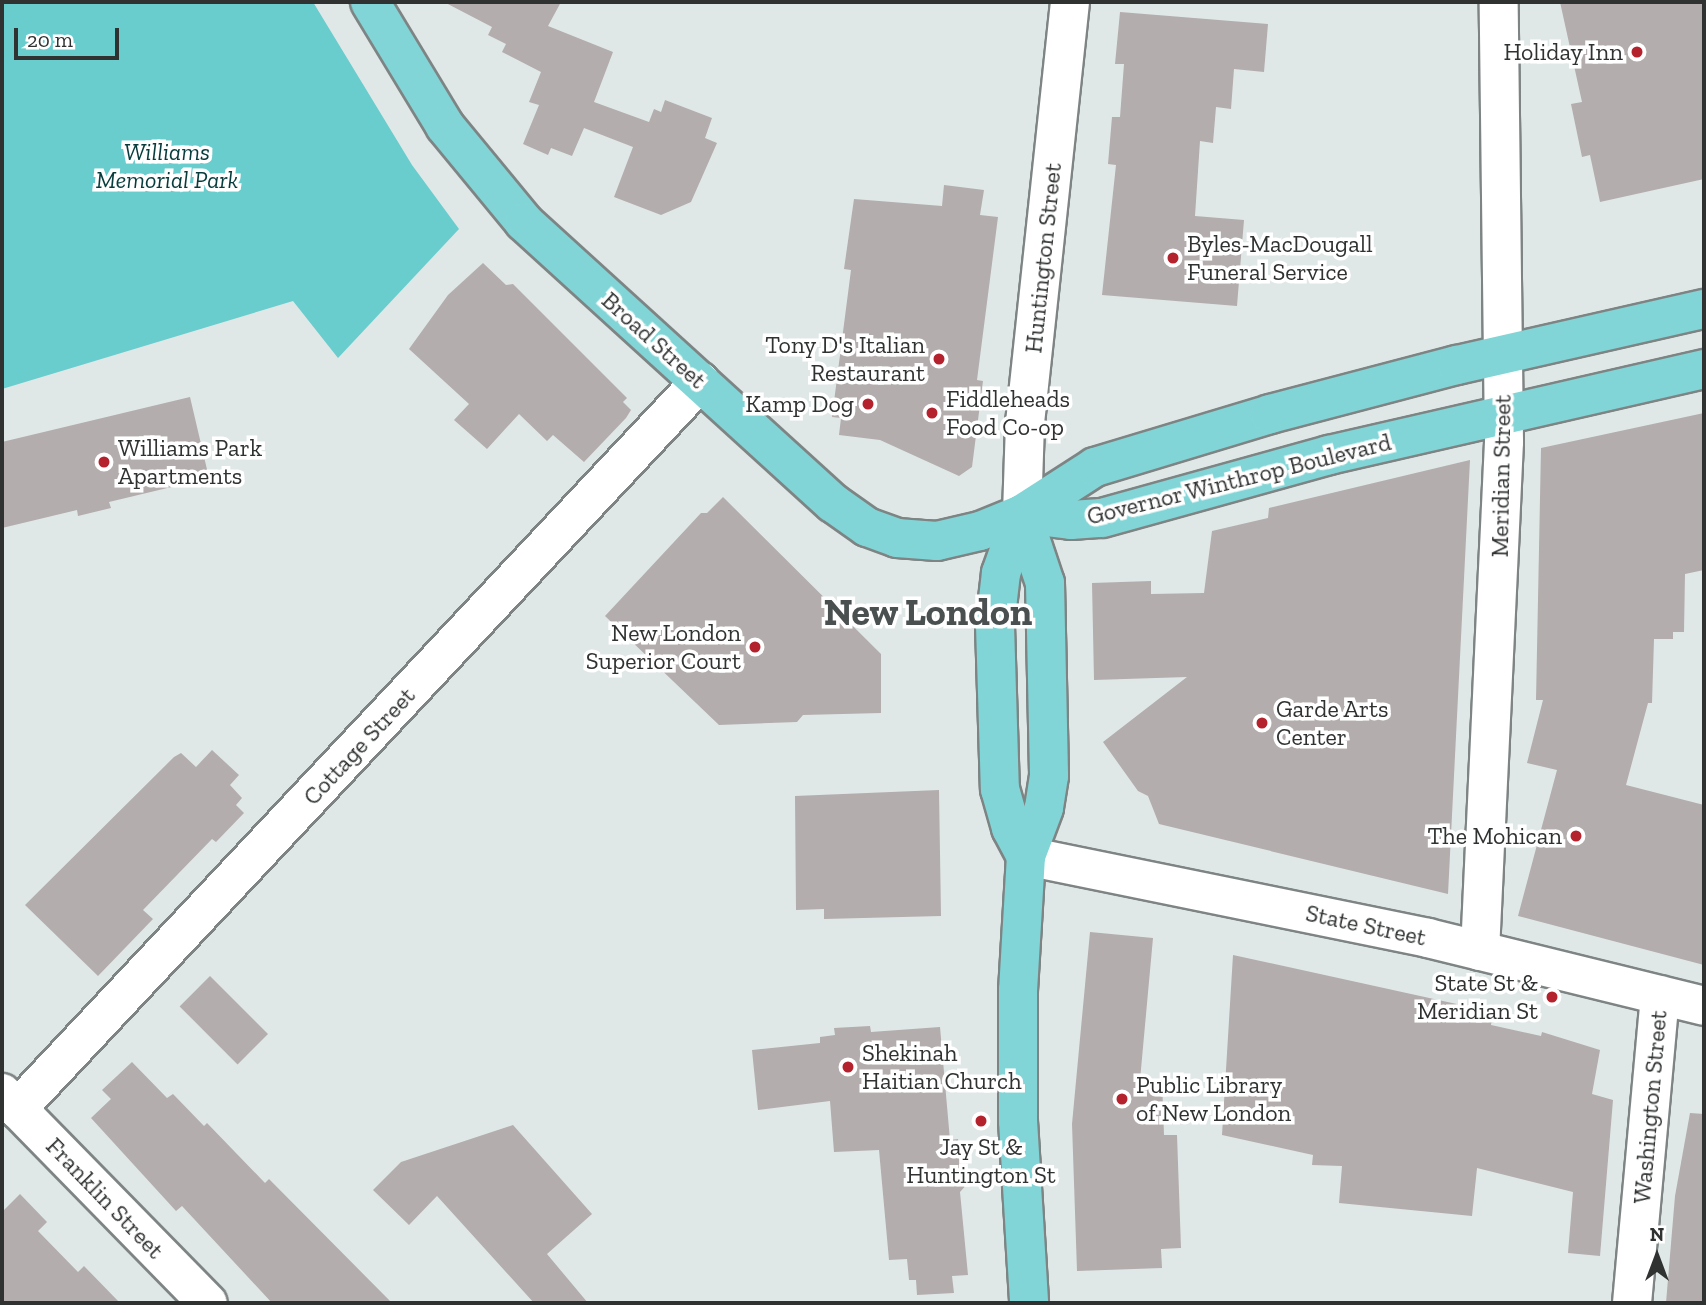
<!DOCTYPE html>
<style>
body{margin:0}
#map{position:relative;width:1706px;height:1305px;overflow:hidden;background:#e0e7e7;font-family:"Zilla Slab",serif}
div>[style]{position:absolute}
.green>*{inset:0;background:#69cccd}
.building>*{inset:0;background:#b3adad;transform-origin:0 0}
.roads{filter:drop-shadow(2px 0 #7e8484) drop-shadow(-2px 0 #7e8484) drop-shadow(0 2px #7e8484) drop-shadow(0 -2px #7e8484)}
.minor>*{height:38px;margin:-19px;padding:0 19px;transform-origin:19px;border-radius:19px;background:#fff}
.tertiary>*{height:38px;margin:-19px;padding:0 19px;transform-origin:19px;border-radius:19px;background:#fff}
.secondary>*{height:38px;margin:-19px;padding:0 19px;transform-origin:19px;border-radius:19px;background:#fff}
.primary>*{height:38px;margin:-19px;padding:0 19px;transform-origin:19px;border-radius:19px;background:#82d5d6}
.dots>*{width:19px;height:19px;translate:-50% -50%;box-sizing:border-box;border:4px solid #fff;border-radius:50%}
span{translate:-50% -50%;white-space:nowrap;text-align:center;line-height:1.15;-webkit-text-stroke:7px #fff;paint-order:stroke}
.poi-label{font-size:24px;color:#303232}
.right{translate:-100% -50%;text-align:right}
.left{translate:0 -50%;text-align:left}
.park-label{font-size:24px;color:#083c3c;font-style:italic}
.street-label{font-size:24px;color:#303232}
.town-label{font-size:38px;color:#4a4f4f;font-weight:700}
.frame{position:absolute;inset:0;border:4px solid #303232;pointer-events:none}
.north{position:absolute;left:1622px;top:1221px;width:70px;height:70px;-webkit-text-stroke:5px #fff;paint-order:stroke;rotate:0deg;font-size:19px;font-weight:700;line-height:28px;text-align:center;color:#303232}
.north::after{content:'';display:block;margin:auto;width:24px;height:32px;background:#303232;clip-path:polygon(50% 0,100% 100%,50% 72%,0 100%)}
.scale{position:absolute;left:14px;top:28px;width:105px;height:32px;box-sizing:border-box;border:4px solid #303232;border-top:0;padding-left:9px;font-size:21px;line-height:24px;white-space:nowrap;color:#303232;-webkit-text-stroke:5px #fff;paint-order:stroke}
</style>
<div id="map">
<div class="green">
<i style="clip-path:polygon(2px 2px,313px 2px,412px 165px,459px 229px,338px 358px,293px 301px,2px 389px)"></i>
</div>
<div class="building">
<i style="clip-path:polygon(444px 2px,561px 2px,548px 26px,613px 52px,594px 102px,649px 122px,654px 109px,661px 112px,665px 100px,712px 118px,705px 138px,717px 143px,691px 202px,661px 215px,614px 197px,633px 147px,584px 128px,572px 156px,551px 148px,548px 155px,523px 144px,539px 105px,529px 102px,541px 72px,502px 52px,506px 44px,488px 35px,492px 27px)"></i>
<i style="clip-path:polygon(1560px 2px,1704px 2px,1704px 179px,1600px 202px,1590px 155px,1582px 157px,1571px 104px,1582px 102px)"></i>
<i style="clip-path:polygon(1120px 12px,1268px 24px,1264px 72px,1234px 69px,1231px 109px,1216px 107px,1213px 143px,1200px 141px,1195px 216px,1244px 220px,1237px 306px,1102px 295px,1116px 165px,1108px 164px,1112px 117px,1120px 117px,1124px 64px,1115px 64px)"></i>
<i style="clip-path:polygon(944px 185px,984px 190px,980px 215px,998px 217px,977px 380px,983px 381px,972px 467px,959px 476px,880px 440px,839px 435px,841px 418px,832px 417px,851px 270px,844px 269px,854px 199px,942px 206px)"></i>
<i style="clip-path:polygon(483px 263px,506px 285px,513px 284px,627px 398px,623px 402px,631px 410px,626px 418px,584px 462px,553px 435px,547px 441px,519px 414px,487px 449px,454px 420px,469px 404px,409px 349px,448px 295px)"></i>
<i style="clip-path:polygon(190px 397px,209px 478px,109px 502px,111px 508px,78px 516px,77px 510px,2px 528px,2px 442px)"></i>
<i style="clip-path:polygon(1704px 413px,1704px 570px,1685px 574px,1684px 632px,1673px 632px,1673px 639px,1654px 639px,1652px 703px,1648px 703px,1626px 785px,1704px 805px,1704px 965px,1518px 916px,1557px 770px,1527px 763px,1543px 700px,1536px 700px,1541px 448px)"></i>
<i style="clip-path:polygon(1470px 460px,1448px 894px,1159px 824px,1148px 796px,1138px 791px,1103px 742px,1187px 677px,1094px 680px,1092px 583px,1151px 581px,1151px 594px,1204px 593px,1212px 531px,1268px 518px,1269px 508px)"></i>
<i style="clip-path:polygon(723px 497px,881px 654px,881px 713px,803px 715px,797px 722px,719px 725px,605px 616px,701px 513px,707px 513px)"></i>
<i style="clip-path:polygon(212px 750px,239px 775px,230px 785px,242px 798px,236px 805px,244px 813px,216px 842px,212px 839px,143px 910px,153px 919px,98px 976px,25px 905px,174px 757px,181px 753px,196px 767px)"></i>
<i style="clip-path:polygon(939px 790px,941px 916px,824px 919px,824px 909px,796px 910px,795px 796px)"></i>
<i style="clip-path:polygon(1090px 932px,1153px 938px,1140px 1080px,1162px 1080px,1164px 1135px,1177px 1135px,1181px 1248px,1161px 1249px,1162px 1268px,1077px 1271px,1072px 1124px)"></i>
<i style="clip-path:polygon(1233px 955px,1493px 1012px,1491px 1025px,1541px 1036px,1542px 1032px,1600px 1050px,1592px 1094px,1613px 1100px,1600px 1256px,1568px 1253px,1573px 1192px,1477px 1168px,1472px 1216px,1339px 1203px,1342px 1166px,1312px 1165px,1313px 1155px,1222px 1135px)"></i>
<i style="left:210px;top:976px;width:82px;height:43px;rotate:45deg"></i>
<i style="clip-path:polygon(870px 1026px,871px 1032px,940px 1027px,950px 1140px,958px 1139px,962px 1176px,968px 1183px,960px 1192px,968px 1275px,952px 1276px,954px 1293px,917px 1295px,916px 1280px,909px 1280px,907px 1259px,889px 1260px,879px 1150px,834px 1152px,830px 1101px,758px 1110px,752px 1050px,820px 1043px,820px 1037px,835px 1035px,834px 1028px)"></i>
<i style="clip-path:polygon(132px 1062px,167px 1098px,173px 1094px,204px 1126px,207px 1123px,265px 1183px,269px 1179px,392px 1303px,272px 1303px,182px 1206px,176px 1211px,91px 1118px,111px 1099px,102px 1090px)"></i>
<i style="clip-path:polygon(1690px 1113px,1704px 1114px,1704px 1303px,1666px 1303px,1675px 1196px)"></i>
<i style="clip-path:polygon(513px 1125px,592px 1214px,547px 1254px,588px 1303px,534px 1303px,437px 1196px,409px 1225px,373px 1190px,401px 1162px)"></i>
<i style="clip-path:polygon(20px 1194px,47px 1222px,38px 1231px,78px 1272px,84px 1266px,120px 1303px,2px 1303px,2px 1212px)"></i>
</div>
<div class="roads">
<div class="minor">
<i style="left:1480px;top:951px;width:510px;rotate:-87.3deg"></i>
<i style="left:1504px;top:442px;width:440px;rotate:-90.7deg"></i>
<i style="left:2px;top:1093px;width:294px;rotate:45.6deg"></i>
<i style="left:17px;top:1109px;width:998px;rotate:-46.79deg"></i>
<i style="left:1632px;top:1303px;width:309px;rotate:-84.8deg"></i>
</div>
<div class="tertiary">
<i style="left:1026px;top:856px;width:410px;rotate:11.5deg"></i>
<i style="left:1428px;top:938px;width:284px;rotate:13.8deg"></i>
</div>
<div class="secondary">
<i style="left:1022px;top:514px;width:91px;rotate:-88.1deg"></i>
<i style="left:1025px;top:423px;width:423px;rotate:-83.9deg"></i>
</div>
<div class="primary">
<i style="left:370px;top:2px;width:145px;rotate:58.8deg"></i>
<i style="left:445px;top:126px;width:124px;rotate:50.5deg"></i>
<i style="left:524px;top:222px;width:418px;rotate:42.3deg"></i>
<i style="left:833px;top:503px;width:42px;rotate:35.2deg"></i>
<i style="left:867px;top:527px;width:32px;rotate:20deg"></i>
<i style="left:897px;top:538px;width:40px;rotate:4.3deg"></i>
<i style="left:937px;top:541px;width:44px;rotate:-13.1deg"></i>
<i style="left:980px;top:531px;width:45px;rotate:-22deg"></i>
<i style="left:1022px;top:514px;width:87px;rotate:-32.8deg"></i>
<i style="left:1095px;top:467px;width:183px;rotate:-16.8deg"></i>
<i style="left:1270px;top:414px;width:193px;rotate:-14.7deg"></i>
<i style="left:1457px;top:365px;width:253px;rotate:-12.8deg"></i>
<i style="left:1022px;top:514px;width:73px;rotate:71.6deg"></i>
<i style="left:1045px;top:583px;width:193px;rotate:88.8deg"></i>
<i style="left:1049px;top:776px;width:32px;rotate:99deg"></i>
<i style="left:1044px;top:808px;width:51px;rotate:110.6deg"></i>
<i style="left:1026px;top:856px;width:134px;rotate:93.4deg"></i>
<i style="left:1018px;top:990px;width:131px;rotate:90deg"></i>
<i style="left:1018px;top:1121px;width:182px;rotate:86.5deg"></i>
<i style="left:1022px;top:514px;width:49px;rotate:7deg"></i>
<i style="left:1071px;top:520px;width:31px;rotate:-4deg"></i>
<i style="left:1102px;top:518px;width:236px;rotate:-15.5deg"></i>
<i style="left:1329px;top:455px;width:385px;rotate:-12.9deg"></i>
<i style="left:1022px;top:514px;width:63px;rotate:109.6deg"></i>
<i style="left:1001px;top:573px;width:52px;rotate:96.6deg"></i>
<i style="left:995px;top:625px;width:164px;rotate:88.3deg"></i>
<i style="left:1000px;top:789px;width:41px;rotate:74.2deg"></i>
<i style="left:1011px;top:828px;width:32px;rotate:62deg"></i>
</div>
</div>
<div class="dots">
<i style="left:1637px;top:52px;background:#b4222e"></i>
<i style="left:1173px;top:258px;background:#b4222e"></i>
<i style="left:939px;top:359px;background:#b4222e"></i>
<i style="left:868px;top:404px;background:#b4222e"></i>
<i style="left:932px;top:413px;background:#b4222e"></i>
<i style="left:104px;top:462px;background:#b4222e"></i>
<i style="left:755px;top:647px;background:#b4222e"></i>
<i style="left:1262px;top:723px;background:#b4222e"></i>
<i style="left:1576px;top:836px;background:#b4222e"></i>
<i style="left:1552px;top:997px;background:#b4222e"></i>
<i style="left:848px;top:1067px;background:#b4222e"></i>
<i style="left:1122px;top:1099px;background:#b4222e"></i>
<i style="left:981px;top:1121px;background:#b4222e"></i>
</div>
<div class="poi-label">
<span class="right" style="left:1623px;top:52px">Holiday Inn</span>
<span class="left" style="left:1187px;top:258px">Byles-MacDougall<br>Funeral Service</span>
<span class="right" style="left:925px;top:359px">Tony D's Italian<br>Restaurant</span>
<span class="left" style="left:946px;top:413px">Fiddleheads<br>Food Co-op</span>
<span class="right" style="left:854px;top:404px">Kamp Dog</span>
<span class="left" style="left:118px;top:462px">Williams Park<br>Apartments</span>
<span class="right" style="left:741px;top:647px">New London<br>Superior Court</span>
<span class="left" style="left:1276px;top:723px">Garde Arts<br>Center</span>
<span class="right" style="left:1562px;top:836px">The Mohican</span>
<span class="right" style="left:1538px;top:997px">State St &amp;<br>Meridian St</span>
<span class="left" style="left:862px;top:1067px">Shekinah<br>Haitian Church</span>
<span class="left" style="left:1136px;top:1099px">Public Library<br>of New London</span>
<span style="left:981px;top:1161px">Jay St &amp;<br>Huntington St</span>
</div>
<div class="park-label">
<span style="left:167px;top:166px">Williams<br>Memorial Park</span>
</div>
<div class="street-label">
<span style="left:1043px;top:258px;rotate:-84deg">Huntington Street</span>
<span style="left:654px;top:340px;rotate:42deg">Broad Street</span>
<span style="left:1501px;top:476px;rotate:-89deg">Meridian Street</span>
<span style="left:1239px;top:479px;rotate:-14deg">Governor Winthrop Boulevard</span>
<span style="left:359px;top:746px;rotate:-47deg">Cottage Street</span>
<span style="left:1366px;top:925px;rotate:12deg">State Street</span>
<span style="left:1650px;top:1107px;rotate:-85deg">Washington Street</span>
<span style="left:105px;top:1198px;rotate:46deg">Franklin Street</span>
</div>
<div class="town-label">
<span style="left:928px;top:613px">New London</span>
</div>
<div class="frame"></div>
<div class="north">N</div>
<div class="scale">20 m</div>
</div>
